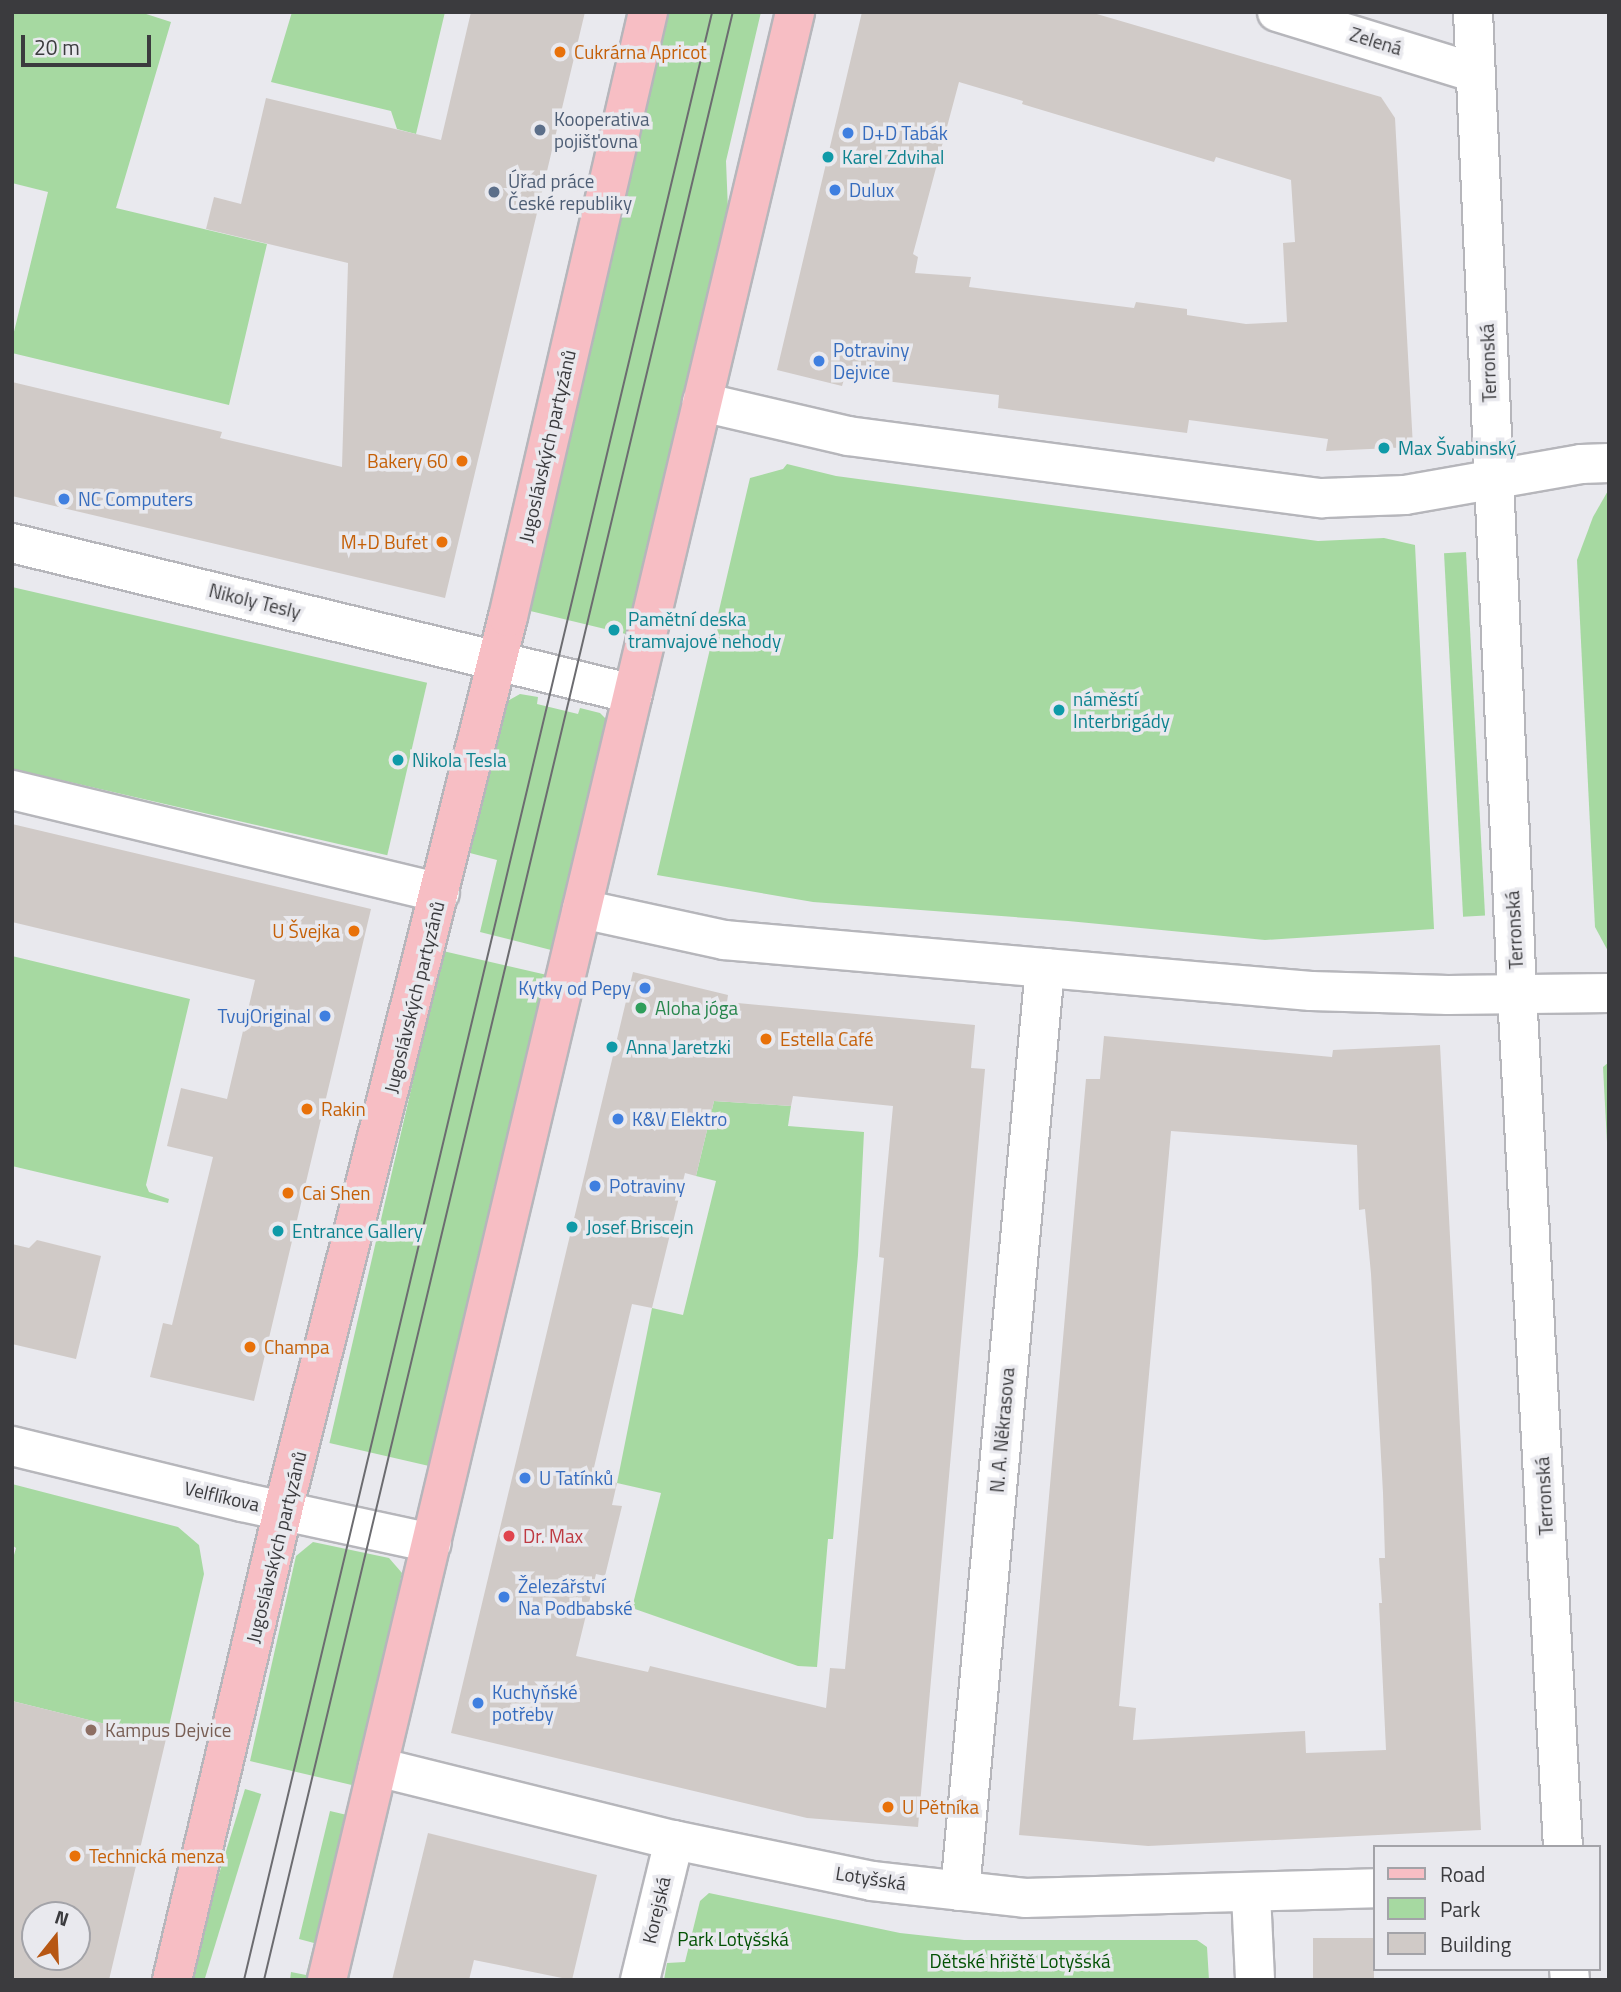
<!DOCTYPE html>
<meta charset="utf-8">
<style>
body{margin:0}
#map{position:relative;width:1621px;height:1992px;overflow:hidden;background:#e9e9ee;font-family:"Titillium Web",sans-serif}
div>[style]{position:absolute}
.green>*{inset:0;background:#a6d9a1;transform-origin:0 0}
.building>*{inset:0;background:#d0cac7;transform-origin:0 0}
.roads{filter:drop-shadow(2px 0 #b6b6bb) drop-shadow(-2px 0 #b6b6bb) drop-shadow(0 2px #b6b6bb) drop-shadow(0 -2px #b6b6bb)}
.minor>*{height:38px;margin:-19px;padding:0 19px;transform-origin:19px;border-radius:19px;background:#fff}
.major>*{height:38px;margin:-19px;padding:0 19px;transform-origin:19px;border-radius:19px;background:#f7bec4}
.tram>*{height:2px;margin:-1px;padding:0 1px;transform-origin:1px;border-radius:1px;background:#6c6c70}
.dots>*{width:19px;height:19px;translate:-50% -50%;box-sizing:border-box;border:4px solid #e9e9ee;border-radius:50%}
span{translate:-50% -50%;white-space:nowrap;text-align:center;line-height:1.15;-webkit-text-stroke:7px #e9e9ee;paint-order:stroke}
.street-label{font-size:19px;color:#3b3b3e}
.food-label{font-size:19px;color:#c56008}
.left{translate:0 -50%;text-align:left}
.right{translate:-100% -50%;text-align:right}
.service-label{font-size:19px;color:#4e5e75}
.shop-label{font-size:19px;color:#366cbe}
.culture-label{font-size:19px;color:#0d838f}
.leisure-label{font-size:19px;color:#27864d}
.health-label{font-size:19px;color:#be3a42}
.education-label{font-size:19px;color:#785e54}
.park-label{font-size:19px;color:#035204}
.frame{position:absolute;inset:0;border:14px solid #3b3b3e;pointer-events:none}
.legend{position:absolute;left:1373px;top:1845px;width:228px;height:126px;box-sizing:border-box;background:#e9e9ee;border:2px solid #a3a3a8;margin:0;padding:9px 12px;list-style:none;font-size:21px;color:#3b3b3e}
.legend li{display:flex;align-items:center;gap:14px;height:35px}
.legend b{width:35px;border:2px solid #a3a3a8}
.north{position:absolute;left:21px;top:1901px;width:70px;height:70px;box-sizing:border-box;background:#e9e9ee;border:2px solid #a3a3a8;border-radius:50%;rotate:18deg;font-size:19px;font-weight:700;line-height:28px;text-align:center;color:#3b3b3e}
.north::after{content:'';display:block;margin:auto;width:24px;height:32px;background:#b75713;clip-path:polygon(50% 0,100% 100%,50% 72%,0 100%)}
.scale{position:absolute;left:21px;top:35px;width:130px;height:32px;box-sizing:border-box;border:4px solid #3b3b3e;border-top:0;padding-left:9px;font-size:21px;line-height:24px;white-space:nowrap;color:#3b3b3e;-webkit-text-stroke:5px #e9e9ee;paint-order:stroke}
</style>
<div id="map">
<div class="green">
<i style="clip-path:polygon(12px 12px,140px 12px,171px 22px,116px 208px,267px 244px,229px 405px,12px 353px,12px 340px,48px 192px,12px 183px)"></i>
<i style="clip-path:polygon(292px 12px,445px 12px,416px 134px,397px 129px,391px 111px,271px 82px)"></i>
<i style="clip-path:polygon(667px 12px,761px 12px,726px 161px,728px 210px,630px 635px,522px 609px)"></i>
<i style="clip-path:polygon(787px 464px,836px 476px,1318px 541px,1384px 538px,1415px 545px,1434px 929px,1265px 940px,1068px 921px,813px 902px,657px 875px,750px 478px,783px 469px)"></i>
<i style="clip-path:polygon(1609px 489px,1609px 953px,1595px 927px,1577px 560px,1593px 517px)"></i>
<i style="left:1466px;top:552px;width:364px;height:22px;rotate:87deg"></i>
<i style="left:12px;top:587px;width:426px;height:177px;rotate:13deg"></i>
<i style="clip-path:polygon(520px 694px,538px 697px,537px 704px,578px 714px,580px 708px,600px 713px,608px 721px,555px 951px,480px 932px,497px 860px,466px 852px,506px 702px)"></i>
<i style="left:443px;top:951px;width:109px;height:505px;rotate:13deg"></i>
<i style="clip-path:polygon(12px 956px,190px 999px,146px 1185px,149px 1192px,169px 1199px,168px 1203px,12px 1166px)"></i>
<i style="clip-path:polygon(1609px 1062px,1609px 1180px,1603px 1067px)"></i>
<i style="clip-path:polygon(714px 1101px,791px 1106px,788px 1126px,864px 1132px,858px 1255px,833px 1539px,828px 1539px,817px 1667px,798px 1666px,632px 1608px,661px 1493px,617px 1483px,652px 1308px,683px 1315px,716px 1181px,696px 1176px)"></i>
<i style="clip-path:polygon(12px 1484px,178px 1527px,199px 1545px,204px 1574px,166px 1739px,12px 1701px,12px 1562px,16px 1548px,12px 1545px)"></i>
<i style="clip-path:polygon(313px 1542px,389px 1558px,402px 1573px,356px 1786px,250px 1761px,296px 1556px)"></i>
<i style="left:245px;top:1789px;width:17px;height:196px;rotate:17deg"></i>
<i style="clip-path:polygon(330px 1811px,347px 1815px,308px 1980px,290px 1980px,291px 1972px,306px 1975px,314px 1943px,299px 1939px)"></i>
<i style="clip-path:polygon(709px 1893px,900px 1933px,964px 1940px,1197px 1940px,1207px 1947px,1209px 1980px,664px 1980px,667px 1963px,685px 1962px,700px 1901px)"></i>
</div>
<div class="building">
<i style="clip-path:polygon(471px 12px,585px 12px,445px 598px,12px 496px,12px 382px,222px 432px,220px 438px,342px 467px,348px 263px,206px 229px,214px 197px,241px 204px,266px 98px,441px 140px)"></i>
<i style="clip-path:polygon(evenodd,862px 12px,1090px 12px,1381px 97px,1395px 118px,1413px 447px,1326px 451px,1328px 439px,1189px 420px,1187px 433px,998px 408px,999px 395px,845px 376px,842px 386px,777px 370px,862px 12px,959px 82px,1023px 101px,1022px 104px,1214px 162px,1216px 157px,1291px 180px,1295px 242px,1283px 243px,1287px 322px,1246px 324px,1187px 315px,1187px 309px,1136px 302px,1134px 308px,969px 287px,971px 277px,915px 273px,918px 257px,913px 254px,959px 82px)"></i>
<i style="clip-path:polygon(12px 824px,371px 909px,254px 1401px,150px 1377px,163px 1323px,172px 1325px,213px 1157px,167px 1146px,181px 1088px,227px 1099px,255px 980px,12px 922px)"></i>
<i style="clip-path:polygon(evenodd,633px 972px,728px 995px,727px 1002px,975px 1025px,971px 1068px,985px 1069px,918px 1827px,807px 1818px,451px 1733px,633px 972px,793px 1096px,893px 1106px,879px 1257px,884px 1258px,845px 1669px,830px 1668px,826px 1708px,650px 1666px,648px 1672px,576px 1656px,596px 1574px,605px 1576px,622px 1506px,612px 1505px,617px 1483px,592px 1476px,632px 1304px,652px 1308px,685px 1173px,696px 1176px,714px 1101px,791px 1106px,793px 1096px)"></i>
<i style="clip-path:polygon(evenodd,1104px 1036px,1332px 1057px,1333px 1050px,1440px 1045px,1481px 1830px,1148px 1846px,1019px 1835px,1086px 1079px,1100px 1079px,1104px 1036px,1171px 1131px,1357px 1145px,1359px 1210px,1365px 1209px,1371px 1274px,1383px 1493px,1385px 1558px,1379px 1558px,1382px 1603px,1379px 1603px,1386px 1750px,1306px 1753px,1305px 1731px,1133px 1740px,1136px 1708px,1119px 1706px,1171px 1131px)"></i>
<i style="clip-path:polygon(37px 1240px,101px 1256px,76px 1359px,12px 1344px,12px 1244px,29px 1248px)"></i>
<i style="clip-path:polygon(evenodd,12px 1701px,166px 1739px,109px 1980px,12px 1980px,12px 1701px,35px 1915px,77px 1915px,77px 1957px,35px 1957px,35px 1915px)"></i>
<i style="clip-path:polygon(428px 1833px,597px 1875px,572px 1980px,474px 1960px,469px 1980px,392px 1980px)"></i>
<i style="left:1374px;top:1938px;width:42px;height:61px;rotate:90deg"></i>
</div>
<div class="roads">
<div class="minor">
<i style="left:1277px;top:12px;width:207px;rotate:17.1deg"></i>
<i style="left:1473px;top:12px;width:982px;rotate:87.43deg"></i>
<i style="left:1517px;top:993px;width:855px;rotate:86.92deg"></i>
<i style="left:702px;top:402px;width:150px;rotate:13.1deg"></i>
<i style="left:848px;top:436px;width:478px;rotate:7.5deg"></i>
<i style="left:1322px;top:498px;width:83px;rotate:-2.1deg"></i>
<i style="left:1405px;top:495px;width:179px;rotate:-10deg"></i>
<i style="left:1581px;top:464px;width:28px;rotate:-2deg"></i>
<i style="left:12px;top:543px;width:639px;rotate:13.67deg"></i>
<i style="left:12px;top:790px;width:440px;rotate:13.5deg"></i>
<i style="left:582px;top:909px;width:145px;rotate:12.3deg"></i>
<i style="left:724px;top:940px;width:589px;rotate:4.97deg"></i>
<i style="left:1311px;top:991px;width:137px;rotate:1.7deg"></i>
<i style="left:1448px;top:995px;width:161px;rotate:-0.7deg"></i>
<i style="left:12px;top:1446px;width:237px;rotate:13.7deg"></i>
<i style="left:242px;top:1502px;width:194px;rotate:12.2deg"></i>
<i style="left:378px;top:1767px;width:305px;rotate:13.9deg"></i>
<i style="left:674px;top:1840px;width:202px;rotate:11.7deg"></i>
<i style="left:872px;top:1881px;width:154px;rotate:6.3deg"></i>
<i style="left:1025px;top:1898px;width:349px;rotate:-1.6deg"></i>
<i style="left:960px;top:1891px;width:927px;rotate:-84.74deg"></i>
<i style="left:1251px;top:1894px;width:86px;rotate:87.3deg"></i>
<i style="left:1569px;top:1969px;width:11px;rotate:85deg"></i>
<i style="left:640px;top:1980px;width:144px;rotate:-76.3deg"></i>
</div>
<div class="major">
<i style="left:172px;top:1980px;width:483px;rotate:-76.7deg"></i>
<i style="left:283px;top:1510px;width:921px;rotate:-75.86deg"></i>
<i style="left:508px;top:617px;width:621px;rotate:-76.97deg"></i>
<i style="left:327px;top:1980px;width:2023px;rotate:-76.62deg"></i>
</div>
</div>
<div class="tram">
<i style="left:244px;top:1980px;width:2023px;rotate:-76.62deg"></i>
<i style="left:264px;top:1980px;width:2023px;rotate:-76.6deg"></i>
</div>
<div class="dots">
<i style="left:560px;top:52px;background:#e8710a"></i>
<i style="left:540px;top:130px;background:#5c6f8a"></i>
<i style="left:848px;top:133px;background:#3f7fe0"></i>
<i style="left:828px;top:157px;background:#0f9aa8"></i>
<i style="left:835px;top:190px;background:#3f7fe0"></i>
<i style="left:494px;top:192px;background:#5c6f8a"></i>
<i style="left:819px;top:361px;background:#3f7fe0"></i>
<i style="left:1384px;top:448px;background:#0f9aa8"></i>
<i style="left:462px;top:461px;background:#e8710a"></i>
<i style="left:64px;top:499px;background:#3f7fe0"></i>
<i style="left:442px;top:542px;background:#e8710a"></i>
<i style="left:614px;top:630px;background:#0f9aa8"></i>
<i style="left:1059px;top:710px;background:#0f9aa8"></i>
<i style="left:398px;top:760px;background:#0f9aa8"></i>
<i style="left:354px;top:931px;background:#e8710a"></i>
<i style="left:645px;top:988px;background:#3f7fe0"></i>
<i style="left:641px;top:1008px;background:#2e9e5b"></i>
<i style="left:325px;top:1016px;background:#3f7fe0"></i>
<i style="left:766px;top:1039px;background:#e8710a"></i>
<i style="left:612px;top:1047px;background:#0f9aa8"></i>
<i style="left:307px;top:1109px;background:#e8710a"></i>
<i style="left:618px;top:1119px;background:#3f7fe0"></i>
<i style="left:595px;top:1186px;background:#3f7fe0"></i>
<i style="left:288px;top:1193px;background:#e8710a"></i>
<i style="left:572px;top:1227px;background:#0f9aa8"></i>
<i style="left:278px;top:1231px;background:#0f9aa8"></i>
<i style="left:250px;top:1347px;background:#e8710a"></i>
<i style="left:525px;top:1478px;background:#3f7fe0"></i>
<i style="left:509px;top:1536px;background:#e0444e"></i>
<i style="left:504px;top:1597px;background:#3f7fe0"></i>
<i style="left:478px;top:1703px;background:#3f7fe0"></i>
<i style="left:91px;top:1730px;background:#8d6e63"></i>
<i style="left:888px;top:1807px;background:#e8710a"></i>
<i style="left:75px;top:1856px;background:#e8710a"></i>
</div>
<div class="street-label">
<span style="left:1376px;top:41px;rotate:17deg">Zelená</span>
<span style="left:1488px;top:363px;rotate:-92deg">Terronská</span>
<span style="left:547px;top:446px;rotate:-77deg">Jugoslávských partyzánů</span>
<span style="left:255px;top:601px;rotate:14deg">Nikoly Tesly</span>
<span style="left:1514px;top:930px;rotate:-93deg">Terronská</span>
<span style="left:414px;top:997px;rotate:-76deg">Jugoslávských partyzánů</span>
<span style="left:1002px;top:1430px;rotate:-85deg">N. A. Někrasova</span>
<span style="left:222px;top:1496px;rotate:13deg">Velflíkova</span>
<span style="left:1544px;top:1496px;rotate:-93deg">Terronská</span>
<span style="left:276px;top:1547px;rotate:-76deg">Jugoslávských partyzánů</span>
<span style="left:871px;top:1878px;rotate:9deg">Lotyšská</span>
<span style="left:656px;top:1910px;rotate:-77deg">Korejská</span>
</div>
<div class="food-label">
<span class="left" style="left:574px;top:52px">Cukrárna Apricot</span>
<span class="right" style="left:448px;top:461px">Bakery 60</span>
<span class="right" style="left:428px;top:542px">M+D Bufet</span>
<span class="right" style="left:340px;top:931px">U Švejka</span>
<span class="left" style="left:780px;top:1039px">Estella Café</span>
<span class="left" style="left:321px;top:1109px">Rakin</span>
<span class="left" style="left:302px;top:1193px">Cai Shen</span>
<span class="left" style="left:264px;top:1347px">Champa</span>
<span class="left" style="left:902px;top:1807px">U Pětníka</span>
<span class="left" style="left:89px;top:1856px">Technická menza</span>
</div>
<div class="service-label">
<span class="left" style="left:554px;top:130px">Kooperativa<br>pojišťovna</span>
<span class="left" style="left:508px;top:192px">Úřad práce<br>České republiky</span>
</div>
<div class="shop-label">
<span class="left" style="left:862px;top:133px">D+D Tabák</span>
<span class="left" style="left:849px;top:190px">Dulux</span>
<span class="left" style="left:833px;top:361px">Potraviny<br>Dejvice</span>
<span class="left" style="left:78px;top:499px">NC Computers</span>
<span class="right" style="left:631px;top:988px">Kytky od Pepy</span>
<span class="right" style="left:311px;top:1016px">TvujOriginal</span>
<span class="left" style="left:632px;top:1119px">K&amp;V Elektro</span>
<span class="left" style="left:609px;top:1186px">Potraviny</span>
<span class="left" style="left:539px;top:1478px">U Tatínků</span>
<span class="left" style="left:518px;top:1597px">Železářství<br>Na Podbabské</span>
<span class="left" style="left:492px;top:1703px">Kuchyňské<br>potřeby</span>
</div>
<div class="culture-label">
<span class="left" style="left:842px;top:157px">Karel Zdvihal</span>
<span class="left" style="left:1398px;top:448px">Max Švabinský</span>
<span class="left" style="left:628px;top:630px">Pamětní deska<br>tramvajové nehody</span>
<span class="left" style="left:1073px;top:710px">náměstí<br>Interbrigády</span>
<span class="left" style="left:412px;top:760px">Nikola Tesla</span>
<span class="left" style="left:626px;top:1047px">Anna Jaretzki</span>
<span class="left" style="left:586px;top:1227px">Josef Briscejn</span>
<span class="left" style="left:292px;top:1231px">Entrance Gallery</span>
</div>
<div class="leisure-label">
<span class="left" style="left:655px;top:1008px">Aloha jóga</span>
</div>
<div class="health-label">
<span class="left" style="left:523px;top:1536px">Dr. Max</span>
</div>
<div class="education-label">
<span class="left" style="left:105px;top:1730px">Kampus Dejvice</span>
</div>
<div class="park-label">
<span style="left:733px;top:1939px">Park Lotyšská</span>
<span style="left:1020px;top:1961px">Dětské hřiště Lotyšská</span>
</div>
<div class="frame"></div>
<ul class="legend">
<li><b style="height:9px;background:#f7bec4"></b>Road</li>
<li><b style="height:19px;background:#a6d9a1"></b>Park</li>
<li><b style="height:19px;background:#d0cac7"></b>Building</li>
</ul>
<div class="north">N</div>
<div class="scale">20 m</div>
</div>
